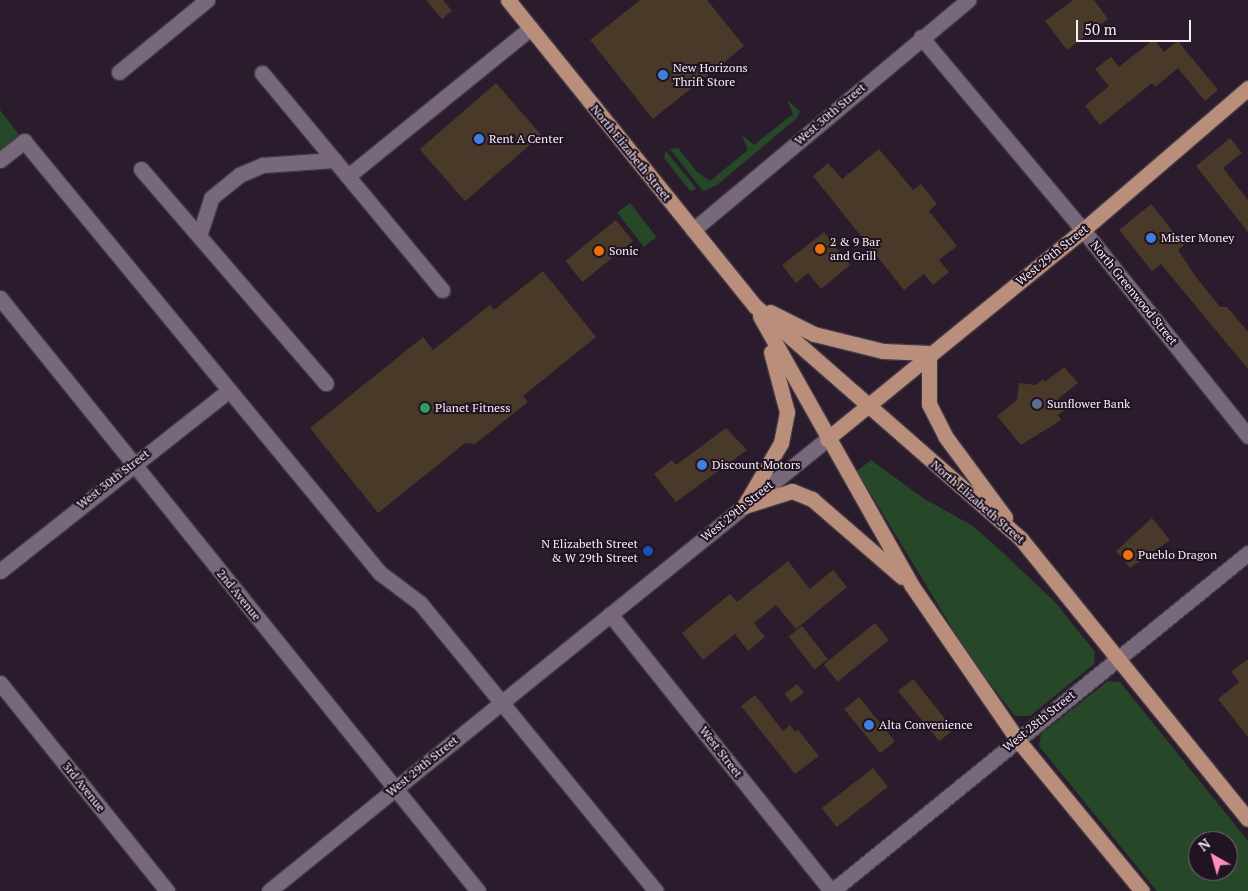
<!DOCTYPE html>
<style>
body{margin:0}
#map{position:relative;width:1248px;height:891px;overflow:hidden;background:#2a1c2c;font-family:"PT Serif",serif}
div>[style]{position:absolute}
.green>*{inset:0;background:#264829;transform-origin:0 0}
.building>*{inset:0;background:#493928;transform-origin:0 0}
.roads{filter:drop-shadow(1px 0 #443946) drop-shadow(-1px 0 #443946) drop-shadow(0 1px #443946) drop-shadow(0 -1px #443946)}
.minor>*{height:15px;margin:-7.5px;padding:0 7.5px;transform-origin:7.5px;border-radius:7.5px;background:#78687b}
.major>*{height:15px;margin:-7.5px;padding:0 7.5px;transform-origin:7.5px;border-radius:7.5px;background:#b98e7b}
.dots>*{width:14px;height:14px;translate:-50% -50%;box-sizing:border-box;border:2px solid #201322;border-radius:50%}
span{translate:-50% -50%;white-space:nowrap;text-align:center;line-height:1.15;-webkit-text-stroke:4px #201322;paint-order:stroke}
.poi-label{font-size:12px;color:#f7edf8}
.left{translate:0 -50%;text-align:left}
.right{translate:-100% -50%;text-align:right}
.street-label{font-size:12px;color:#f7edf8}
.north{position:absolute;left:1188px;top:831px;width:50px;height:50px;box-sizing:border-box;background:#201322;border:1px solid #766a78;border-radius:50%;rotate:322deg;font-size:14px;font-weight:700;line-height:20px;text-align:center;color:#f7edf8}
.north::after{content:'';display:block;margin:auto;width:18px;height:22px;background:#ff8eb9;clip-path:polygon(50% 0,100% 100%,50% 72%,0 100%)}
.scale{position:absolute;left:1076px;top:20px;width:115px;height:22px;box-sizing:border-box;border:2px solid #f7edf8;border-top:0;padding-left:6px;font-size:15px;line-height:18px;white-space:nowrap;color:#f7edf8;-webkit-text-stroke:4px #201322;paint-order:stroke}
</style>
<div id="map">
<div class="green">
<i style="clip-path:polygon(787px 100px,800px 111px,797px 118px,717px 185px,703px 191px,670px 149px,678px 148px,697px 172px,710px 181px,748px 150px,742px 135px,754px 145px,793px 114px)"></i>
<i style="clip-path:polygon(0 110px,24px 141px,0 161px)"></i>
<i style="clip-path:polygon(666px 151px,696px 188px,694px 190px,690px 191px,664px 158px)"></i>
<i style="left:630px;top:203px;width:43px;height:16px;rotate:52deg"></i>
<i style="clip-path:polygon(871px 460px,923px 498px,973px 526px,1002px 552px,1055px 602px,1095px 652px,1094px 664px,1030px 716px,1015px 716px,969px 656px,857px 471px)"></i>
<i style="clip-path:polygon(evenodd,1108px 681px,1120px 682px,1248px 841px,1248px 891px,1157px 891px,1039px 746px,1041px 734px,1108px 681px,1198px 841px,1228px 841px,1228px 871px,1198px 871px,1198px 841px)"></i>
</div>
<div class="building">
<i style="clip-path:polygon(426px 0,443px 0,452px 11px,442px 19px)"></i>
<i style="clip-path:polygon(640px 0,707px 0,744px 46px,653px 119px,590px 40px)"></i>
<i style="clip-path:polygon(1073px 0,1094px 0,1108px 19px,1067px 50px,1045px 21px)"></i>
<i style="clip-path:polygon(1154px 39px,1164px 52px,1178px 41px,1218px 90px,1205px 101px,1178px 68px,1155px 87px,1152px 83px,1100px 125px,1085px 106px,1109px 86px,1095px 69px,1111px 57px,1119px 67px)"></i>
<i style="left:496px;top:83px;width:69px;height:101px;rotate:49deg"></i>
<i style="clip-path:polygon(1230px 138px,1242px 153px,1223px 168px,1248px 200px,1248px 232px,1196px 166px)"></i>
<i style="clip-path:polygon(879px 149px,913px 190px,921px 184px,937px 204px,929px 211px,957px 246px,939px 260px,949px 272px,933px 285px,924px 274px,904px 290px,813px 176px,828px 163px,842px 179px)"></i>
<i style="clip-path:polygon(1151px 204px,1184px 245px,1178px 250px,1196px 277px,1220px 307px,1227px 307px,1248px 332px,1248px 369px,1161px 264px,1152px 271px,1119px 230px)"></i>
<i style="left:616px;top:220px;width:27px;height:65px;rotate:51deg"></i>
<i style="clip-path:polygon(824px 232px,850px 265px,821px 289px,808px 273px,796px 283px,782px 265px)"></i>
<i style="clip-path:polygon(543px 271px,596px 337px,523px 396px,528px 402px,475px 444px,465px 443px,378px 513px,310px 428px,423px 337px,433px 350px,490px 305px,494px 310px)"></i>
<i style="clip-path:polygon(1064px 367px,1078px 383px,1058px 399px,1066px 409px,1058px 415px,1061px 420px,1021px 445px,997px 416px,1017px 400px,1019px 383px,1036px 385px,1043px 379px,1045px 382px)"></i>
<i style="clip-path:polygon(726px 428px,747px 450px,676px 502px,654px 474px,672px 460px,676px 465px)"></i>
<i style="clip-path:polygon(1152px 518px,1170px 540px,1130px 568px,1116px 551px)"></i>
<i style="clip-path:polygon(788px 561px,810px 589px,833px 570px,847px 587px,796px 629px,776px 605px,754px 623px,765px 637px,748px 651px,735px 634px,703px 660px,682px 633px,730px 594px,737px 602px)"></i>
<i style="left:875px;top:623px;width:22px;height:66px;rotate:51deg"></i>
<i style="left:802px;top:626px;width:42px;height:17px;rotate:52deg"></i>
<i style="clip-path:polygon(1248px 659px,1248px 737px,1218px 699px,1239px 682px,1231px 672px)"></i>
<i style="left:913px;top:679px;width:65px;height:19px;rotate:51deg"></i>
<i style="left:797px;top:684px;width:11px;height:16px;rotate:52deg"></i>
<i style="clip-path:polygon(755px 695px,783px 731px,790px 725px,795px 732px,798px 730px,819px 756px,795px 774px,741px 706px)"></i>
<i style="left:859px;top:697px;width:57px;height:19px;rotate:51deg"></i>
<i style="left:873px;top:768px;width:24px;height:65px;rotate:52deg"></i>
</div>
<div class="roads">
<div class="minor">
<i style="left:921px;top:37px;width:252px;rotate:50deg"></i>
<i style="left:1083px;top:230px;width:264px;rotate:51.3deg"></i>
<i style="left:119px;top:72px;width:114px;rotate:-39.3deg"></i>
<i style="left:262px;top:73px;width:282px;rotate:50.3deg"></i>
<i style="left:0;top:160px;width:31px;rotate:-38deg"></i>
<i style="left:24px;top:141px;width:560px;rotate:50.51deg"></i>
<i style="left:380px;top:573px;width:50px;rotate:36.9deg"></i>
<i style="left:420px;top:603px;width:372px;rotate:50.7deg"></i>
<i style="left:141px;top:169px;width:283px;rotate:49.2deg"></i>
<i style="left:348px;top:176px;width:235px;rotate:-39deg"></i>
<i style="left:693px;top:230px;width:359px;rotate:-39.9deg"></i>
<i style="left:199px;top:236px;width:40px;rotate:-72deg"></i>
<i style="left:211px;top:198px;width:36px;rotate:-39deg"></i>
<i style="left:239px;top:175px;width:26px;rotate:-23deg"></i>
<i style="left:263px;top:165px;width:71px;rotate:-4deg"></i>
<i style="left:0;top:298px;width:762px;rotate:51.13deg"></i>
<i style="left:0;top:571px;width:292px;rotate:-38.3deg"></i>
<i style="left:610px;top:614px;width:354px;rotate:51.4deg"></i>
<i style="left:0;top:683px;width:267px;rotate:51.2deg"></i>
<i style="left:269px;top:891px;width:718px;rotate:-39.01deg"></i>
<i style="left:832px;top:891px;width:536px;rotate:-39.09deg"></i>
</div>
<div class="major">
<i style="left:508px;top:0;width:393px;rotate:51.1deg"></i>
<i style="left:755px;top:306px;width:354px;rotate:41.2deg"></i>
<i style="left:1021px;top:539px;width:360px;rotate:51deg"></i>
<i style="left:770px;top:312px;width:49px;rotate:26.6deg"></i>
<i style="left:814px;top:334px;width:71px;rotate:13.8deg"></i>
<i style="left:883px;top:351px;width:46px;rotate:2.5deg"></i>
<i style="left:929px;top:353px;width:51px;rotate:90deg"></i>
<i style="left:929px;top:404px;width:36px;rotate:63deg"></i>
<i style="left:945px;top:436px;width:101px;rotate:53.5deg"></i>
<i style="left:760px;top:316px;width:310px;rotate:60.6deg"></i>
<i style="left:912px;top:586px;width:186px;rotate:55.5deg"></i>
<i style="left:1017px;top:739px;width:197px;rotate:50.6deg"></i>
<i style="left:827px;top:439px;width:330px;rotate:-39.2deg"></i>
<i style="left:1083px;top:230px;width:218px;rotate:-40.7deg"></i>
<i style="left:744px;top:506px;width:73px;rotate:-59.6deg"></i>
<i style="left:781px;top:443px;width:32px;rotate:-79deg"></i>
<i style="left:787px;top:412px;width:62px;rotate:-104.9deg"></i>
<i style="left:744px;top:506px;width:50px;rotate:-17.4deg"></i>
<i style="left:792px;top:491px;width:22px;rotate:22deg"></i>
<i style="left:812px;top:499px;width:119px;rotate:40.9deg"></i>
</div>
</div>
<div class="dots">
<i style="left:663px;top:75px;background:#3f7fe0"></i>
<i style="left:479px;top:139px;background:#3f7fe0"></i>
<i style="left:1151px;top:238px;background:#3f7fe0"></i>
<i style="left:820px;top:249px;background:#e8710a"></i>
<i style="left:599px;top:251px;background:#e8710a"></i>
<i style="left:1037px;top:404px;background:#5c6f8a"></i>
<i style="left:425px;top:408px;background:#2e9e5b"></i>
<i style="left:702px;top:465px;background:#3f7fe0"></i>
<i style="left:648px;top:551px;background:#1a4fb4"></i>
<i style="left:1128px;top:555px;background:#e8710a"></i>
<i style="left:869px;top:725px;background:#3f7fe0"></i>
</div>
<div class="poi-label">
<span class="left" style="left:673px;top:75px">New Horizons<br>Thrift Store</span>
<span class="left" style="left:489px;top:139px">Rent A Center</span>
<span class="left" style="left:1161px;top:238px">Mister Money</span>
<span class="left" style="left:830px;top:249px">2 &amp; 9 Bar<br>and Grill</span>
<span class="left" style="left:609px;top:251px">Sonic</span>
<span class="left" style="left:1047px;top:404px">Sunflower Bank</span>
<span class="left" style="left:435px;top:408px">Planet Fitness</span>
<span class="left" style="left:712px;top:465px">Discount Motors</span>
<span class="right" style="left:638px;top:551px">N Elizabeth Street<br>&amp; W 29th Street</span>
<span class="left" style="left:1138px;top:555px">Pueblo Dragon</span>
<span class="left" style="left:879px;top:725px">Alta Convenience</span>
</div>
<div class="street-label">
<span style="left:830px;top:114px;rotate:-40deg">West 30th Street</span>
<span style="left:631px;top:153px;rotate:51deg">North Elizabeth Street</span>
<span style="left:1052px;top:255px;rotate:-39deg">West 29th Street</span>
<span style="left:1134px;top:293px;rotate:51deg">North Greenwood Street</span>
<span style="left:113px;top:479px;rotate:-38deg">West 30th Street</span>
<span style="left:978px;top:502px;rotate:41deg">North Elizabeth Street</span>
<span style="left:737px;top:511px;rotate:-39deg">West 29th Street</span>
<span style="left:239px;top:595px;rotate:51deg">2nd Avenue</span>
<span style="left:1039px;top:721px;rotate:-39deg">West 28th Street</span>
<span style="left:721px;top:752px;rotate:52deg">West Street</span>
<span style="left:422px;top:766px;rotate:-39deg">West 29th Street</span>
<span style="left:84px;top:787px;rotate:51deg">3rd Avenue</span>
</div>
<div class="north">N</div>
<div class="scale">50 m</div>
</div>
